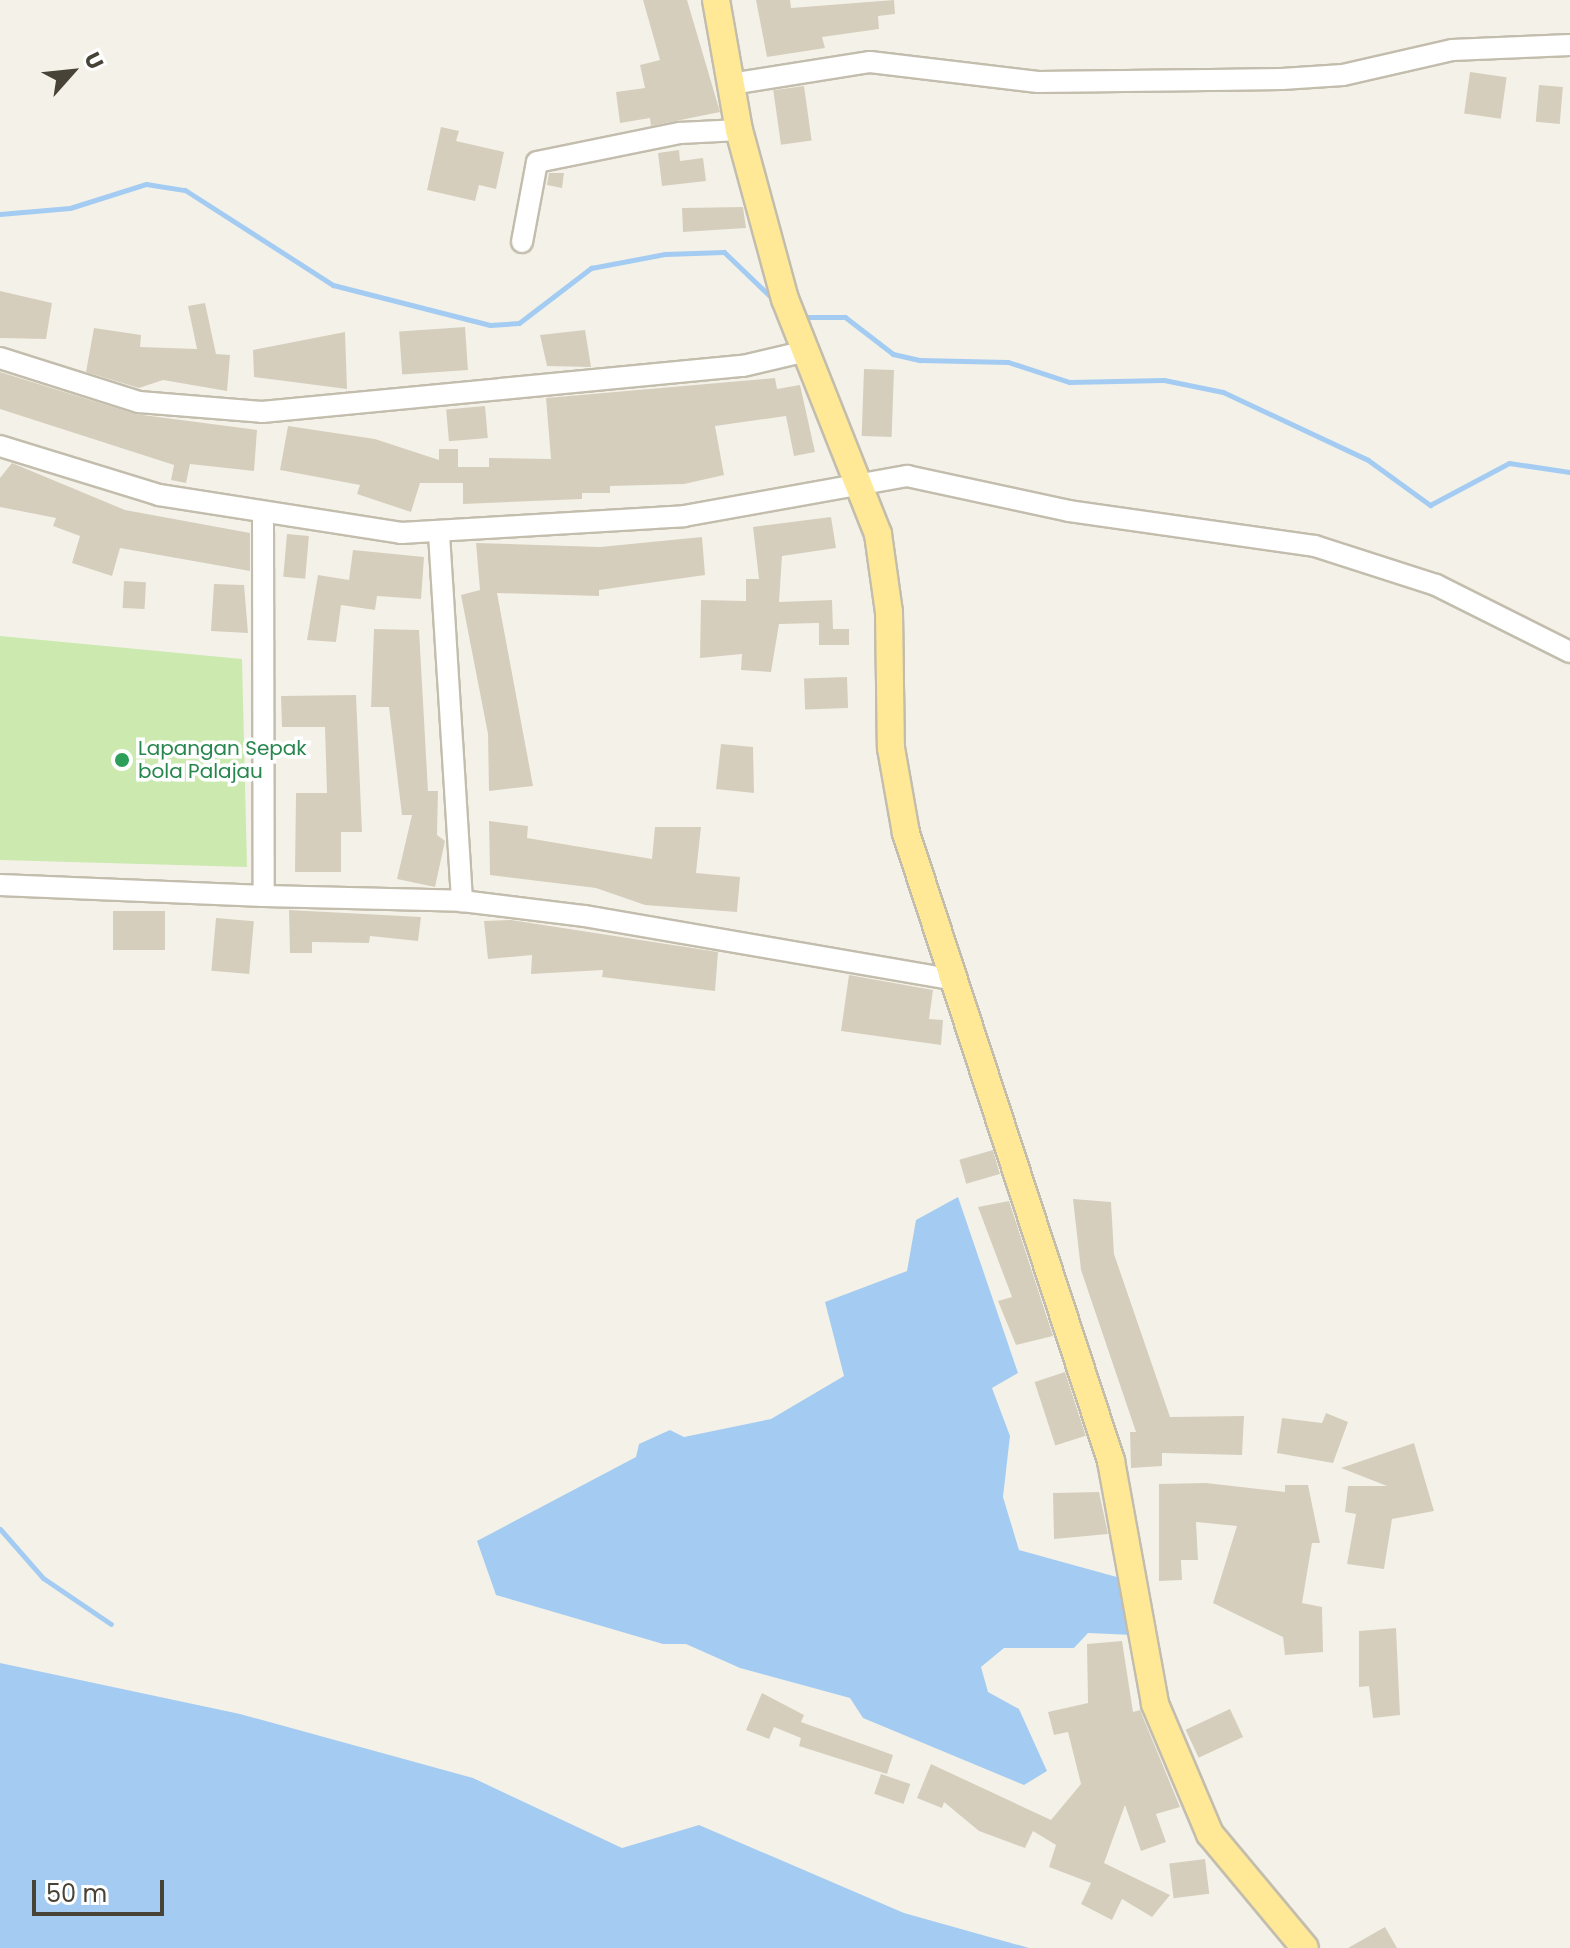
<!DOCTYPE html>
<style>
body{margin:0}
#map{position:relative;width:1570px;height:1948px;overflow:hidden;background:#f4f2e8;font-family:Poppins,sans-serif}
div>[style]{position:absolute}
.green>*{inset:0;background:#cce9b0}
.water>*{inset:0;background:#a4ccf2}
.stream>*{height:5px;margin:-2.5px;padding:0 2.5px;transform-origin:2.5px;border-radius:2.5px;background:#a4ccf2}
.building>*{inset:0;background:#d6cebd;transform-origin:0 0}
.roads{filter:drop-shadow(2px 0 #c3bdad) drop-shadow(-2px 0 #c3bdad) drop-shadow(0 2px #c3bdad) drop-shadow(0 -2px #c3bdad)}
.minor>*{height:20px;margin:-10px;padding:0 10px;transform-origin:10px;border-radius:10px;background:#fff}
.major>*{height:26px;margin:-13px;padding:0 13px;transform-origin:13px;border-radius:13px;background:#ffe997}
.dots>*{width:22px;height:22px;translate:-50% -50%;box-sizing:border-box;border:4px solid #fff;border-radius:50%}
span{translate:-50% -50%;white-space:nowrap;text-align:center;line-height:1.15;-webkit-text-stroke:7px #fff;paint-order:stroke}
.leisure-label{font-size:20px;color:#27864d}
.left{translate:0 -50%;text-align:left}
.north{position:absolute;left:32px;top:32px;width:80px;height:80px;-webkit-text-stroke:6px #fff;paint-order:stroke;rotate:63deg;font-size:22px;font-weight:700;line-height:32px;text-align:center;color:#484337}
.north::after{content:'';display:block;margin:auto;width:28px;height:36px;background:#484337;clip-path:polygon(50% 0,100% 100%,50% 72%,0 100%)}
.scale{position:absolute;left:32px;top:1880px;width:132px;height:36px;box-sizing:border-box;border:4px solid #484337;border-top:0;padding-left:10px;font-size:24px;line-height:28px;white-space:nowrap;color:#484337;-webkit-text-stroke:6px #fff;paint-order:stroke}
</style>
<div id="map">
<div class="green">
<i style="clip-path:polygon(0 636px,242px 659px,247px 867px,0 860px)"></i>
</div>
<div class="water">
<i style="clip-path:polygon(958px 1197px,1018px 1373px,992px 1388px,1010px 1436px,1003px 1497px,1019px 1550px,1124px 1579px,1133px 1635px,1088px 1633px,1074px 1648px,1004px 1648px,981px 1667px,988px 1692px,1019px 1709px,1047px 1771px,1024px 1785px,863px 1718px,850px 1698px,740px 1668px,686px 1644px,663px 1644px,496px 1595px,477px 1541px,636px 1457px,639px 1444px,670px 1430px,684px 1437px,771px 1419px,844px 1376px,825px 1302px,907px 1271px,916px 1220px)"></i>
<i style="clip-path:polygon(0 1663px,240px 1714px,473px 1778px,622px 1848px,699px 1825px,904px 1913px,1029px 1948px,0 1948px)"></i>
</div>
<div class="stream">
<i style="left:0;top:214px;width:70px;rotate:-4.9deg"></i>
<i style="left:70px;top:208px;width:80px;rotate:-17.5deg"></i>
<i style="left:146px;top:184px;width:39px;rotate:9deg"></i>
<i style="left:185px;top:190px;width:176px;rotate:32.7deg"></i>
<i style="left:333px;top:285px;width:162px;rotate:14.3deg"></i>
<i style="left:490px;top:325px;width:29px;rotate:-4deg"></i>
<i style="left:519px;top:323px;width:91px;rotate:-37.4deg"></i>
<i style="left:591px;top:268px;width:75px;rotate:-10.7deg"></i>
<i style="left:665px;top:254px;width:59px;rotate:-1.9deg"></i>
<i style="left:724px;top:252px;width:76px;rotate:43.9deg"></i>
<i style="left:802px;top:317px;width:43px"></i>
<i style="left:845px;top:317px;width:61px;rotate:37.6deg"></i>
<i style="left:893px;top:354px;width:28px;rotate:13deg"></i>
<i style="left:920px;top:360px;width:88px;rotate:1.3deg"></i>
<i style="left:1008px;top:362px;width:64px;rotate:18.2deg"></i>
<i style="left:1069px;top:382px;width:95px;rotate:-1.2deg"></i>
<i style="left:1164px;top:380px;width:60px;rotate:11.5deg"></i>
<i style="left:1223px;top:392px;width:160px;rotate:25.1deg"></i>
<i style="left:1368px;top:460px;width:77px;rotate:36deg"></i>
<i style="left:1430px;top:505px;width:89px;rotate:-28deg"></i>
<i style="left:1509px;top:463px;width:62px;rotate:8.4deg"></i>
<i style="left:0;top:1529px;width:65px;rotate:48.7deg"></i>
<i style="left:43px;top:1578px;width:82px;rotate:34.1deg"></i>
</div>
<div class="building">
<i style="clip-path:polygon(643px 0,687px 0,720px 112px,651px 126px,650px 118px,620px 123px,616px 92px,645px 88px,640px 65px,660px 60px)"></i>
<i style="clip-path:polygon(756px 0,790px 0,791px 8px,894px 0,895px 14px,878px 16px,879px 29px,822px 37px,825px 48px,767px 57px)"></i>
<i style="left:1470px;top:72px;width:37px;height:42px;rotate:8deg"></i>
<i style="left:1539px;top:85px;width:24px;height:37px;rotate:5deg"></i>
<i style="left:804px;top:86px;width:55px;height:31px;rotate:82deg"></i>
<i style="clip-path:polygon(441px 127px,459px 131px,456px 141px,504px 152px,496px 189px,479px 185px,475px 201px,427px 190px)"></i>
<i style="clip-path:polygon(679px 150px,680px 161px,703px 158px,706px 181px,662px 186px,658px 153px)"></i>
<i style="clip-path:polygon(549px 173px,564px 173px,562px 188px,547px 185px)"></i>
<i style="clip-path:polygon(743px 207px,746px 228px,683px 232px,682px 208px)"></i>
<i style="clip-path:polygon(0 291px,52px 303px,46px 339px,0 338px)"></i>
<i style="clip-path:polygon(205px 303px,216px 354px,230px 355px,227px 391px,163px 380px,139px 388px,86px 372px,94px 328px,141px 335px,140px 347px,197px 349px,188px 306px)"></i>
<i style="left:465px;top:327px;width:43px;height:66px;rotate:86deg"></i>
<i style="clip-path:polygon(585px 330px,591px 367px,547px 366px,540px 335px)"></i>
<i style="clip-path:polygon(345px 332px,347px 389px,254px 377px,253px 350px)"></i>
<i style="left:864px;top:369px;width:30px;height:67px;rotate:2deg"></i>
<i style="clip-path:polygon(0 372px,135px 414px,257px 430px,254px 471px,190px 464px,186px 483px,171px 480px,174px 465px,0 409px)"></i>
<i style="clip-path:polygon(775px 378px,777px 389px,800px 385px,815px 452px,794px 456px,786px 416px,715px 426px,724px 475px,684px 484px,610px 486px,610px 493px,582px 493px,582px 499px,463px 504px,463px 483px,420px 483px,411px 512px,357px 494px,360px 485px,280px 470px,288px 426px,375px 439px,439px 460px,439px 449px,458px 449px,458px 467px,489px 467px,489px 458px,551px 459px,546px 398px)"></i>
<i style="left:485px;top:406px;width:32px;height:39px;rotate:85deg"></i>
<i style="clip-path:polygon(12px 463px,125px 510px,250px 533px,250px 571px,120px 548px,112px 576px,72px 563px,80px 536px,53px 526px,56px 518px,0 507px,0 478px)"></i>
<i style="clip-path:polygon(831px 517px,836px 548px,782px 556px,779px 602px,832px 600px,833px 629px,849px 629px,849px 645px,819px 645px,819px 623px,779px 624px,771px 672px,741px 670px,742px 654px,700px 658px,701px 600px,746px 601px,746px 579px,759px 579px,753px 527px)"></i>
<i style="left:287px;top:534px;width:22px;height:43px;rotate:5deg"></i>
<i style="clip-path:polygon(702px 537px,705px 575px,599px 590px,599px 596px,497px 593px,533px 786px,489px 791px,488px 734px,461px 595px,480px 590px,476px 543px,600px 547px)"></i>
<i style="clip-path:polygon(353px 550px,424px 557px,421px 599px,377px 596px,375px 610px,341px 605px,336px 642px,307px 640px,318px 575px,349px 580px)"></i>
<i style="left:124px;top:581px;width:22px;height:27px;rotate:3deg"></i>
<i style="clip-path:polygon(214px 584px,244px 585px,248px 633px,211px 631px)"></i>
<i style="clip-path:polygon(374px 629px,419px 630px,428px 791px,438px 791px,437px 835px,445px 841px,435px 887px,397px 879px,412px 815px,402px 815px,389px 707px,371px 707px)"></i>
<i style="left:847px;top:677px;width:31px;height:43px;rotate:88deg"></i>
<i style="clip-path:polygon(356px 695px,362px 832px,341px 832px,341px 872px,295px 872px,296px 793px,327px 793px,325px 727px,282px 727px,281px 696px)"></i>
<i style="clip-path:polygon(721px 744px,753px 747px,754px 793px,716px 789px)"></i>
<i style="clip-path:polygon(489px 821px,528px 826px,527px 838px,652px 859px,655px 827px,701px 827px,696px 873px,740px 877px,737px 912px,645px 905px,596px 888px,490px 875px)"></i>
<i style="clip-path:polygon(289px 910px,421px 917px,418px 941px,370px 936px,369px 943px,312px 942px,312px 953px,290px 953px)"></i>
<i style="left:113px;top:911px;width:52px;height:39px"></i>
<i style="left:216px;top:918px;width:38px;height:53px;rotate:5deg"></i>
<i style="clip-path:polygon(511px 920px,718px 952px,715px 991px,602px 977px,603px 970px,531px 974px,532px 955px,488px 959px,484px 921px)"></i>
<i style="clip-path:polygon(849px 975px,933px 990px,929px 1019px,943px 1020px,941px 1045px,841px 1031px)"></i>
<i style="left:993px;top:1150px;width:25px;height:35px;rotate:74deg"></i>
<i style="clip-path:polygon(1073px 1199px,1111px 1202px,1114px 1254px,1170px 1417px,1244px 1416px,1242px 1455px,1162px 1453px,1162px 1466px,1131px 1468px,1130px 1432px,1136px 1432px,1081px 1270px)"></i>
<i style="clip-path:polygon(1009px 1201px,1053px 1336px,1016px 1345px,998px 1301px,1012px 1297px,978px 1207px)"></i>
<i style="left:1065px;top:1372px;width:67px;height:32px;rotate:72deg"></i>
<i style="clip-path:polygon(1326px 1413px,1348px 1422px,1333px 1463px,1277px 1453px,1282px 1418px,1322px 1423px)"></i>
<i style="clip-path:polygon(1414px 1443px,1434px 1511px,1392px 1519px,1384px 1569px,1347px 1564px,1356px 1514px,1345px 1512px,1348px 1486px,1387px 1486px,1341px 1468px)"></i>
<i style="clip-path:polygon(1206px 1483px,1285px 1492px,1285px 1485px,1308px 1485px,1320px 1543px,1312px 1543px,1302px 1603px,1322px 1607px,1323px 1652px,1285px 1655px,1283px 1637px,1213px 1603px,1237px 1526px,1196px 1522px,1198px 1560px,1181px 1560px,1182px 1580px,1159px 1581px,1159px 1484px)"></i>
<i style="clip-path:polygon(1099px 1492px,1108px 1534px,1054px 1539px,1053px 1493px)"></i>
<i style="clip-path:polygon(1396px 1628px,1400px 1715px,1373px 1718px,1369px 1686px,1359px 1687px,1359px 1631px)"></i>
<i style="clip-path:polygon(1122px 1641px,1133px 1712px,1140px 1710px,1180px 1807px,1156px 1814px,1166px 1842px,1141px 1851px,1125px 1805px,1104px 1863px,1170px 1895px,1152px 1917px,1122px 1899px,1112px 1920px,1081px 1904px,1091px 1883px,1049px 1867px,1056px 1845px,1033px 1831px,1025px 1848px,979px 1831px,944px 1802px,942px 1808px,917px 1798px,931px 1764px,1051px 1820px,1081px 1784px,1068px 1732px,1054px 1735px,1048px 1712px,1088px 1703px,1087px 1644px)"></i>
<i style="clip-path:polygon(762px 1693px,804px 1715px,801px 1722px,893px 1755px,887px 1774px,799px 1746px,801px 1738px,774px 1727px,769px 1739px,746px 1730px)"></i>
<i style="left:1230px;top:1709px;width:31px;height:49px;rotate:65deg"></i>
<i style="left:881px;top:1774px;width:31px;height:21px;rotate:19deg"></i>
<i style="left:1205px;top:1859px;width:35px;height:36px;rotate:83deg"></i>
<i style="clip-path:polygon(1385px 1927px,1397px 1948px,1348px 1948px)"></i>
</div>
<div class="roads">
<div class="minor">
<i style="left:731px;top:84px;width:141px;rotate:-9deg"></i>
<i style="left:870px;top:62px;width:169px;rotate:6.8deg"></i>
<i style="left:1038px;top:82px;width:244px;rotate:-0.7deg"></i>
<i style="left:1282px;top:79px;width:61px;rotate:-3.8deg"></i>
<i style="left:1343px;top:75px;width:112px;rotate:-12.9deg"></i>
<i style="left:1452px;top:50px;width:118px;rotate:-2.4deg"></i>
<i style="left:522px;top:242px;width:81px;rotate:-79.4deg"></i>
<i style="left:537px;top:162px;width:146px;rotate:-11.5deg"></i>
<i style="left:680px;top:133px;width:59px;rotate:-2.9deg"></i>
<i style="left:0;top:358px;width:146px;rotate:17.6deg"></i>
<i style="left:139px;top:402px;width:123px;rotate:4.6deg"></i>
<i style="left:262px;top:412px;width:483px;rotate:-5.5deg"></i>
<i style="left:743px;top:366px;width:61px;rotate:-13.3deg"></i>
<i style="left:0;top:446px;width:166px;rotate:17.1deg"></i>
<i style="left:159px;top:495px;width:245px;rotate:8.9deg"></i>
<i style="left:401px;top:533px;width:284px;rotate:-3.4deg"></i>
<i style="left:684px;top:516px;width:227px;rotate:-10.2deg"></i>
<i style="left:907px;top:476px;width:166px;rotate:12.2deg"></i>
<i style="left:1069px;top:511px;width:248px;rotate:8.1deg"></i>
<i style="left:1315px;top:546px;width:127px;rotate:17.9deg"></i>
<i style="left:1436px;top:585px;width:150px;rotate:26.6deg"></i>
<i style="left:263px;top:513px;width:383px;rotate:89.9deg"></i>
<i style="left:264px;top:896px;width:198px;rotate:1.4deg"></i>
<i style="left:462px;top:901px;width:124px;rotate:7deg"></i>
<i style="left:585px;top:916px;width:369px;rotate:9.8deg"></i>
<i style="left:439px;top:534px;width:368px;rotate:86.4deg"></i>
<i style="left:0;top:885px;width:264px;rotate:2.4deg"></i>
</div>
<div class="major">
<i style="left:716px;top:0;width:132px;rotate:80deg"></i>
<i style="left:739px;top:130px;width:175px;rotate:74.8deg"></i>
<i style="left:785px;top:299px;width:253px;rotate:68.4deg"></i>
<i style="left:878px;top:534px;width:79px;rotate:82deg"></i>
<i style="left:889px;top:612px;width:136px;rotate:89.2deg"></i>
<i style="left:891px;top:748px;width:86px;rotate:80deg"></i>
<i style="left:906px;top:833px;width:661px;rotate:71.92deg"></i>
<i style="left:1111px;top:1461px;width:247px;rotate:79.7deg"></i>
<i style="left:1155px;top:1704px;width:141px;rotate:67.1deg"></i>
<i style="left:1210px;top:1834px;width:148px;rotate:50.2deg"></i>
</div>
</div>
<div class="dots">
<i style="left:122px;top:760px;background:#2e9e5b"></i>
</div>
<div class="leisure-label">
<span class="left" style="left:138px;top:760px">Lapangan Sepak<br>bola Palajau</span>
</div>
<div class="north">U</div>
<div class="scale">50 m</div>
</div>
